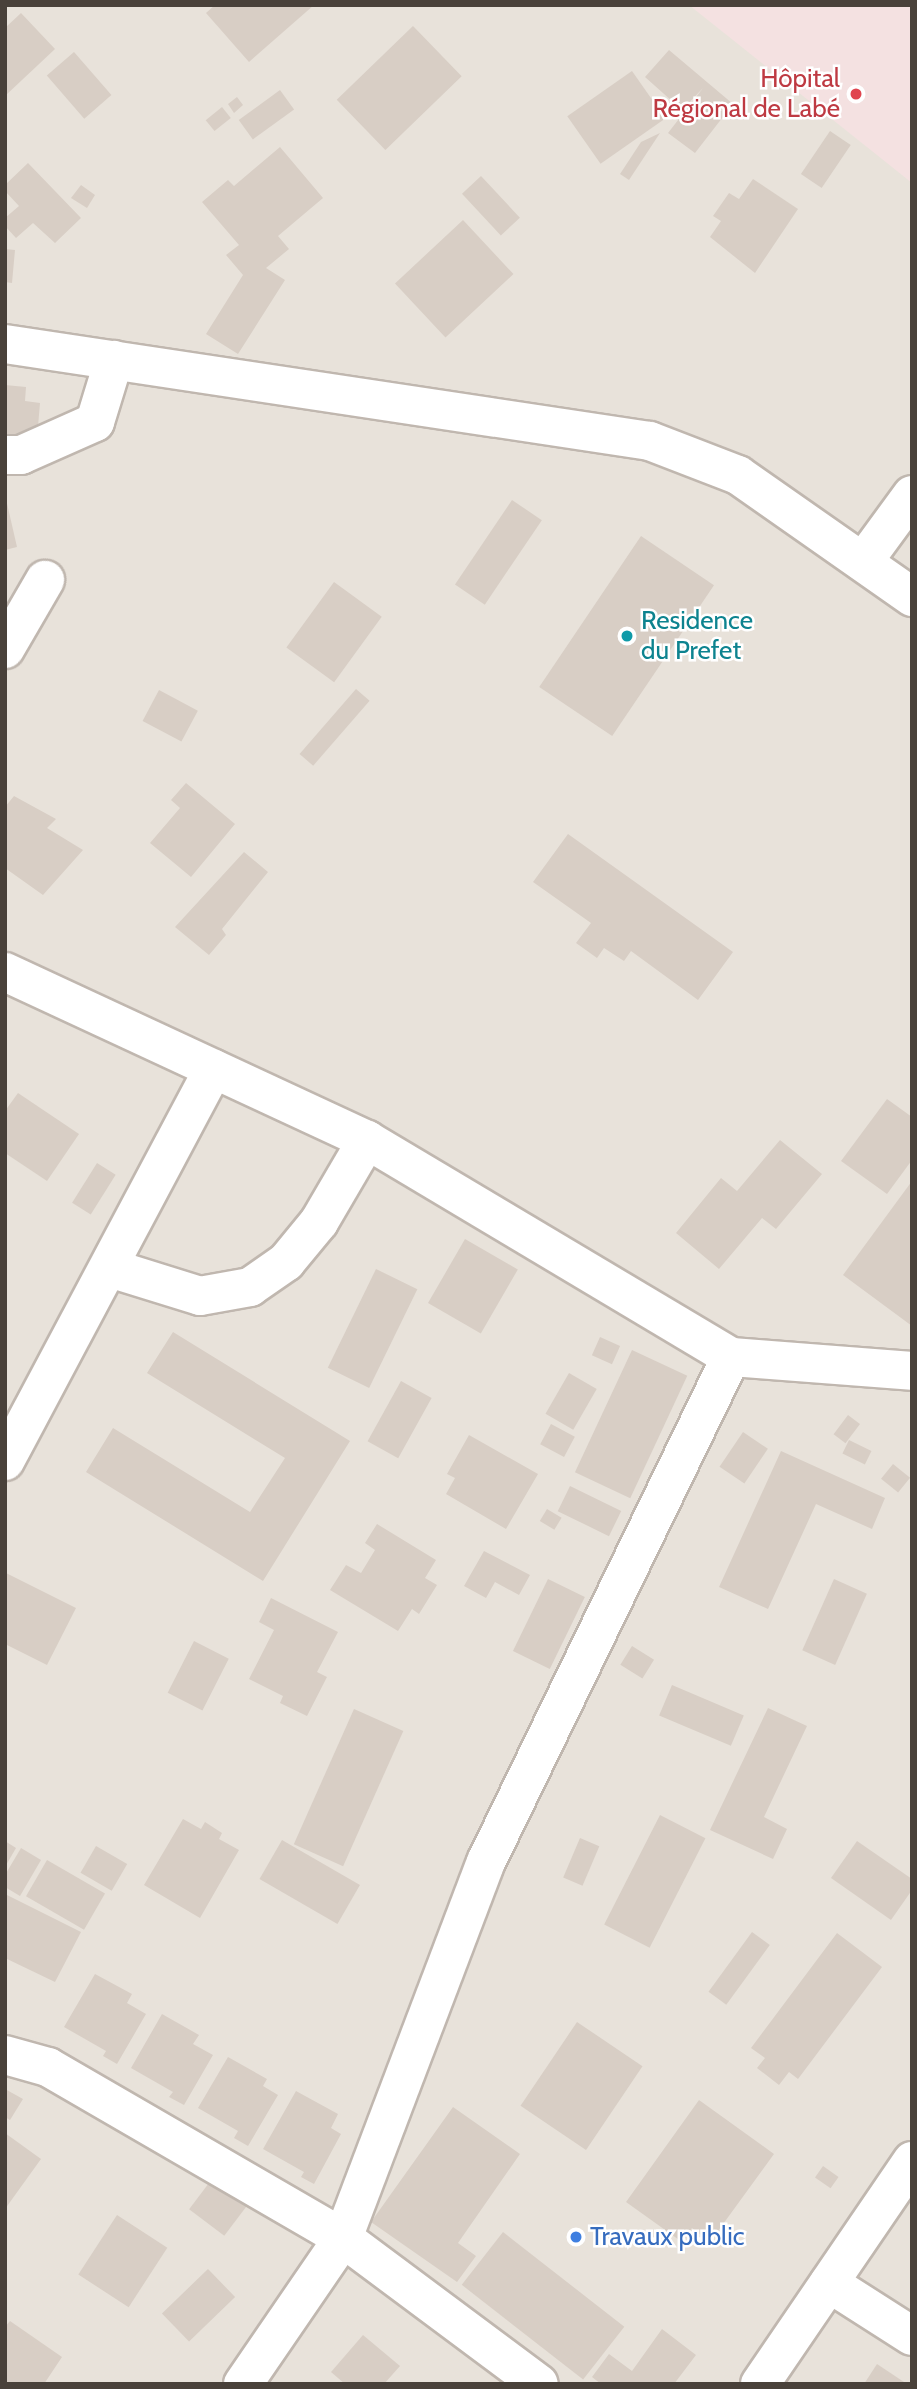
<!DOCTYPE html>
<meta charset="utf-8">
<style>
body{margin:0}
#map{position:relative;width:917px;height:2389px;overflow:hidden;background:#f5f1ec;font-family:Cabin,sans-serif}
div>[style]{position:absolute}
.residential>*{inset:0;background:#e8e2da;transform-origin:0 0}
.medical>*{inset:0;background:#f4e1e1}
.building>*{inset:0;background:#d8cec5;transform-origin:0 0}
.roads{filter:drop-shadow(2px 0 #c0b7af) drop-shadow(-2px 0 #c0b7af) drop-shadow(0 2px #c0b7af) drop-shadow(0 -2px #c0b7af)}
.minor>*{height:38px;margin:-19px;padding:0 19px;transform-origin:19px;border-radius:19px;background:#fff}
.dots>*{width:19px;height:19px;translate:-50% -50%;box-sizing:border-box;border:4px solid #fff;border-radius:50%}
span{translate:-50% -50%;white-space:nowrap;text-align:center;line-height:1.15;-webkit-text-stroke:5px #fff;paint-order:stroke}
.health-label{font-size:26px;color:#be3a42}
.right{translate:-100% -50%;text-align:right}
.culture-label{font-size:26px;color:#0d838f}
.left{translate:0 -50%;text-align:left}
.shop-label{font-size:26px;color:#366cbe}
.frame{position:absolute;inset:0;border:7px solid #49413a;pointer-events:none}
</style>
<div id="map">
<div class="residential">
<i style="left:5px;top:5px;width:907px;height:2379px"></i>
</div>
<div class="medical">
<i style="clip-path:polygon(689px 5px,912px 5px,912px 183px)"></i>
</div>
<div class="building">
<i style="clip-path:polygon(215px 5px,314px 5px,249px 62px,206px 13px)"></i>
<i style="clip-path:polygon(21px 13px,55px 49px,5px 96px,5px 28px)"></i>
<i style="left:413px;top:26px;width:70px;height:106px;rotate:46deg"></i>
<i style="clip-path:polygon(669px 50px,733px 104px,695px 153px,668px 133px,703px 88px,682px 110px,645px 77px)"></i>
<i style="left:74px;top:52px;width:57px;height:36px;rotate:49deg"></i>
<i style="left:632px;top:71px;width:58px;height:79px;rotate:55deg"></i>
<i style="left:280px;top:90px;width:24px;height:51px;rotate:54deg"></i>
<i style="clip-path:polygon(237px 97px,243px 105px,234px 113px,228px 104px)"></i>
<i style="left:222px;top:107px;width:14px;height:21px;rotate:51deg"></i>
<i style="left:830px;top:131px;width:25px;height:52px;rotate:34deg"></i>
<i style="clip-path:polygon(660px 133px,629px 180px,620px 174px,641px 142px)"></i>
<i style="clip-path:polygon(280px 147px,323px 198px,278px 236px,289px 249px,266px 268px,285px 280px,238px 354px,206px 334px,243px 275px,226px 255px,239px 245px,202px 202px,228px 180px,234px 186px)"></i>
<i style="clip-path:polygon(28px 163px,81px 218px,55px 243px,33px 223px,16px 238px,5px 226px,5px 218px,19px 206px,5px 191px,5px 185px)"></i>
<i style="left:481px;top:176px;width:57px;height:26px;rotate:47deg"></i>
<i style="clip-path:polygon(753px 179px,798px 209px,755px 273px,710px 237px,721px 221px,713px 216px,729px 193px,739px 199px)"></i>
<i style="clip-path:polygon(81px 185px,95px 195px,87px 208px,71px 198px)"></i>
<i style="left:463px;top:220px;width:74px;height:93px;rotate:47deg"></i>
<i style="clip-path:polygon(5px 249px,15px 250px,12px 283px,5px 282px)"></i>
<i style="clip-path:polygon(5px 385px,26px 387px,25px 401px,40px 403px,37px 438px,5px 448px)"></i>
<i style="clip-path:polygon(6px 499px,17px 547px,5px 550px,5px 500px)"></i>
<i style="left:512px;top:500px;width:36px;height:102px;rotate:34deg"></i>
<i style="left:641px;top:536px;width:88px;height:182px;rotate:34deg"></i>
<i style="left:334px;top:582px;width:59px;height:81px;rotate:36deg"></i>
<i style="left:356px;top:689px;width:18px;height:86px;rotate:41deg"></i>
<i style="left:159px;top:690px;width:44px;height:35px;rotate:28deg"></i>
<i style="clip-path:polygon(186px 783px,235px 824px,191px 877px,150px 843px,180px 808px,171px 800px)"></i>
<i style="clip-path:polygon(14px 796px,56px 819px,47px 828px,83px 850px,43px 895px,5px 868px,5px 807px)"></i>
<i style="clip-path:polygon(568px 834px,733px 952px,698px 1000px,631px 951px,624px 961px,604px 948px,597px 958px,576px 943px,591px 923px,533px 882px)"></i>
<i style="clip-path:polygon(244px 852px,268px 872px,222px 929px,226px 935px,209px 955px,175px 927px)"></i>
<i style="clip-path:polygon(18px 1093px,79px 1134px,47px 1181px,5px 1153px,5px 1111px)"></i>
<i style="clip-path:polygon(887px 1099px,912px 1117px,912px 1160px,887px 1194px,841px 1161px)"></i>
<i style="clip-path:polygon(780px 1140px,822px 1174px,776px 1229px,762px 1218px,719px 1269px,676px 1233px,721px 1178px,737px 1191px)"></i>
<i style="left:97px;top:1163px;width:22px;height:47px;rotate:32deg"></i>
<i style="clip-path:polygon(912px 1181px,912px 1326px,843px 1275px)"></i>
<i style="left:465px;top:1239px;width:61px;height:74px;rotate:30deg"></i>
<i style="left:376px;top:1269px;width:46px;height:110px;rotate:26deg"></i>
<i style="clip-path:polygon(173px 1332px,350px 1441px,263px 1581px,86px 1472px,113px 1428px,250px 1512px,285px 1458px,147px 1373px)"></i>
<i style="left:600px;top:1337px;width:22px;height:20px;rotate:24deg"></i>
<i style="left:632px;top:1350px;width:61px;height:135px;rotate:25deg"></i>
<i style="left:569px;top:1373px;width:32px;height:47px;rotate:30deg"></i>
<i style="left:401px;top:1381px;width:35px;height:69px;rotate:29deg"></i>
<i style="left:848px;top:1415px;width:15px;height:24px;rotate:37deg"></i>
<i style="left:551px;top:1424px;width:27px;height:23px;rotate:28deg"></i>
<i style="left:743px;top:1432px;width:30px;height:42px;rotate:34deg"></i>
<i style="clip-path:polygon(469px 1435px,538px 1474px,506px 1529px,446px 1494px,455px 1478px,447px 1474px)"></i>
<i style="left:849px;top:1440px;width:25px;height:15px;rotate:26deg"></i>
<i style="clip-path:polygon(781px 1451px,885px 1498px,872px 1529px,816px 1504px,768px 1609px,719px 1587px)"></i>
<i style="left:893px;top:1464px;width:22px;height:19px;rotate:39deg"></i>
<i style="left:570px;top:1486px;width:57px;height:28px;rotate:26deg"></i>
<i style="left:547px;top:1509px;width:17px;height:14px;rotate:31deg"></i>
<i style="clip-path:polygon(377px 1524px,436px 1560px,425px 1578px,437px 1585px,419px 1614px,412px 1609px,398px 1631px,330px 1590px,346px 1565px,361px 1573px,375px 1550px,365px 1543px)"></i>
<i style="clip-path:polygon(484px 1551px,530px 1575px,519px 1595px,495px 1582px,486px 1598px,464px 1586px)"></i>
<i style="clip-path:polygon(6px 1573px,76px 1608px,47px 1665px,5px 1644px)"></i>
<i style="left:548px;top:1579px;width:41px;height:80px;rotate:26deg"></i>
<i style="left:834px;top:1579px;width:36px;height:78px;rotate:24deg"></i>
<i style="clip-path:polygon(271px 1598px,338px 1632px,317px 1672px,327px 1677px,307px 1716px,280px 1703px,283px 1696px,249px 1679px,274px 1630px,259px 1622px)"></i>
<i style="left:194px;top:1641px;width:39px;height:58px;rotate:27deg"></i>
<i style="left:632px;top:1646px;width:26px;height:22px;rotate:32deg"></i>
<i style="left:672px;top:1685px;width:78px;height:33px;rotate:23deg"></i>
<i style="clip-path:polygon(768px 1708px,807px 1726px,764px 1817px,787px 1829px,773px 1859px,710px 1830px)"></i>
<i style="left:354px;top:1709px;width:54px;height:148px;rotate:24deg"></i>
<i style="left:660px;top:1815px;width:51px;height:123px;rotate:27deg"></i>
<i style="clip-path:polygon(183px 1819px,201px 1829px,205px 1822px,222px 1833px,219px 1839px,239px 1850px,200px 1918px,144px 1885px)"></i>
<i style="left:580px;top:1838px;width:21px;height:43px;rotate:23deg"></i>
<i style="left:282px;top:1840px;width:90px;height:45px;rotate:30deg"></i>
<i style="clip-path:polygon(5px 1841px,16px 1848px,5px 1867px)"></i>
<i style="clip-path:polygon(857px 1841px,912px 1879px,912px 1890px,891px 1920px,831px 1878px)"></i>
<i style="left:96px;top:1846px;width:36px;height:31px;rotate:30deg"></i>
<i style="clip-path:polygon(21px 1848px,41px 1860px,20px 1896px,5px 1887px,5px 1875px)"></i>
<i style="left:47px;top:1860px;width:67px;height:42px;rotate:30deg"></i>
<i style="clip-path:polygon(7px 1895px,81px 1932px,55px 1982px,5px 1958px)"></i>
<i style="left:752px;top:1932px;width:22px;height:74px;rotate:36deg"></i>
<i style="clip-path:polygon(837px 1933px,882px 1967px,798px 2079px,789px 2072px,779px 2085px,757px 2068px,765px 2058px,751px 2048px)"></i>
<i style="clip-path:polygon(95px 1974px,132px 1994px,127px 2003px,146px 2014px,117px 2064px,103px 2056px,106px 2051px,64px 2027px)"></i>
<i style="clip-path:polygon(162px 2014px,199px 2035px,193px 2044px,213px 2055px,184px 2105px,169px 2097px,173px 2092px,131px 2068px)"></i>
<i style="left:577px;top:2022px;width:79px;height:101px;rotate:34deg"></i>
<i style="clip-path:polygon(228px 2057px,267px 2079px,263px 2086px,278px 2095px,248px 2146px,234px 2138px,238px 2131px,198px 2108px)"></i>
<i style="clip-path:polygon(5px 2089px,23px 2099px,10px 2120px,5px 2117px)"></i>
<i style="clip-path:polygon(296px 2091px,338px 2114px,331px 2128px,341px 2134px,314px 2184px,301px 2177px,304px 2172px,263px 2149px)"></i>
<i style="clip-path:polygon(699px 2100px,774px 2154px,710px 2242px,692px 2228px,682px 2242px,626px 2202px)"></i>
<i style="clip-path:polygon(453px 2107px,520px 2154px,458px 2243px,476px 2256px,457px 2282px,371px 2222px)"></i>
<i style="clip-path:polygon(5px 2133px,41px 2159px,5px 2209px)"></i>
<i style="left:823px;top:2166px;width:19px;height:14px;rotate:35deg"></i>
<i style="left:212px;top:2179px;width:44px;height:38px;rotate:37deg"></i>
<i style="left:117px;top:2215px;width:60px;height:71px;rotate:33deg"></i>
<i style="left:503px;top:2232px;width:154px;height:67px;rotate:38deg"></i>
<i style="left:208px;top:2269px;width:39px;height:64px;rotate:46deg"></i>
<i style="clip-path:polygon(10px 2321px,62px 2357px,44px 2384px,5px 2384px,5px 2327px)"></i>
<i style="clip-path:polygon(662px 2329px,696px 2355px,674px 2384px,601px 2384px,592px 2377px,609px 2354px,632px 2371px)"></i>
<i style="clip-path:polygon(363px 2335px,400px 2366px,384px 2384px,345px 2384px,331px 2372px)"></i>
<i style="clip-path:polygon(877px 2364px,907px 2384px,864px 2384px)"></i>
</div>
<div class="roads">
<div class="minor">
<i style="left:5px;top:344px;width:652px;rotate:8.55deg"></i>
<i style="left:650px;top:441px;width:94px;rotate:21.1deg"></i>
<i style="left:738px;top:475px;width:213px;rotate:35deg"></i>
<i style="left:5px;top:455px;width:16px"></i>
<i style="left:21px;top:455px;width:81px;rotate:-24deg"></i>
<i style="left:95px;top:422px;width:65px;rotate:-73deg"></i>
<i style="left:863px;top:562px;width:83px;rotate:-53.8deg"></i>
<i style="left:5px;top:649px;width:80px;rotate:-59.9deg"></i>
<i style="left:5px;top:972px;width:399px;rotate:24.9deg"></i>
<i style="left:367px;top:1140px;width:424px;rotate:30.8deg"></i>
<i style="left:731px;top:1357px;width:182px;rotate:4.4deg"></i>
<i style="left:110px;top:1268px;width:94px;rotate:17.3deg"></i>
<i style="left:200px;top:1296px;width:51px;rotate:-10.2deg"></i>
<i style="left:250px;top:1287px;width:44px;rotate:-34.8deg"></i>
<i style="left:286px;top:1262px;width:52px;rotate:-50.5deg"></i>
<i style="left:319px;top:1222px;width:95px;rotate:-59.7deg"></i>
<i style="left:5px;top:1461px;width:444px;rotate:-62deg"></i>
<i style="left:5px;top:2055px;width:45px;rotate:15.6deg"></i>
<i style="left:48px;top:2067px;width:341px;rotate:30.1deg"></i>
<i style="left:343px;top:2238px;width:244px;rotate:36.7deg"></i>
<i style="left:829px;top:2283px;width:98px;rotate:32.6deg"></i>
<i style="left:243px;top:2384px;width:177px;rotate:-55.6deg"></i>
<i style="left:343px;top:2238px;width:402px;rotate:-69.2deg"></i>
<i style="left:486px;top:1862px;width:561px;rotate:-64.12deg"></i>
<i style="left:760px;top:2384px;width:270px;rotate:-55.7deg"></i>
</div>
</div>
<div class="dots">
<i style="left:856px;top:94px;background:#e0444e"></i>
<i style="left:627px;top:636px;background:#0f9aa8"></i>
<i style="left:576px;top:2237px;background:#3f7fe0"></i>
</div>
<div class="health-label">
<span class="right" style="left:840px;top:94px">Hôpital<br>Régional de Labé</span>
</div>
<div class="culture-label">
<span class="left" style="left:641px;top:636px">Residence<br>du Prefet</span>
</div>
<div class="shop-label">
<span class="left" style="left:590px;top:2237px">Travaux public</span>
</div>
<div class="frame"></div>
</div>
